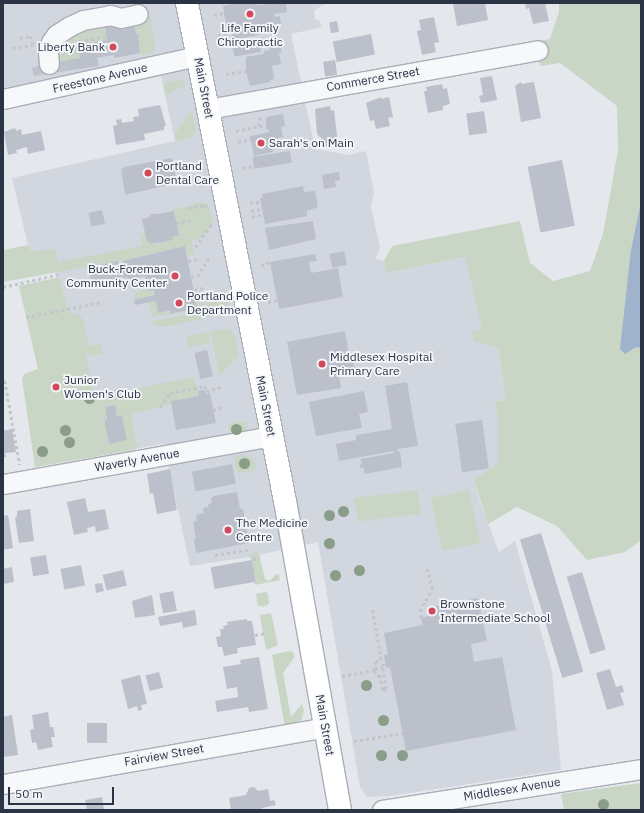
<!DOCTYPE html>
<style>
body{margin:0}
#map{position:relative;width:644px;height:813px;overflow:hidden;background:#e4e7ec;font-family:"IBM Plex Sans",sans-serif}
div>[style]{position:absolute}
.built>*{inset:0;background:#d2d6de}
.green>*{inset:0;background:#c9d6c5;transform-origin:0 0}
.water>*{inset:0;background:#9fb4cc}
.building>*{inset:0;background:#bbc0ca;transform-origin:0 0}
.round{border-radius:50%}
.minor-tunnel>*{height:19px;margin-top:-9.5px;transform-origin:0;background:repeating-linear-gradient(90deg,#bfc3cb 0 19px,transparent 0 29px)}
.path>*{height:2.5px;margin-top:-1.25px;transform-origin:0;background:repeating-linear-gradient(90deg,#c2c5cb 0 3px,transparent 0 6px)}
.roads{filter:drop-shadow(1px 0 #a9aeb7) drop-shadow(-1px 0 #a9aeb7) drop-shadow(0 1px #a9aeb7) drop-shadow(0 -1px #a9aeb7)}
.minor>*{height:19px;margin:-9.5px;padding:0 9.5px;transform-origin:9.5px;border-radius:9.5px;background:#f7f8fa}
.major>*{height:22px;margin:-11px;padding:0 11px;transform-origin:11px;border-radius:11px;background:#fff}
.trees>*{width:11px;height:11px;margin:-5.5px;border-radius:50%;background:#899d89}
.dots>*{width:11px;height:11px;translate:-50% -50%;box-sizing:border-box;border:2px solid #f4f6f9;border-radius:50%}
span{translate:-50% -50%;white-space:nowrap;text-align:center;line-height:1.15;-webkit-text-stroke:3.5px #f4f6f9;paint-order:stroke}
.poi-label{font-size:12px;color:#2b3445}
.right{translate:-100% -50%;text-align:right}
.left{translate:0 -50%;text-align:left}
.street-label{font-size:12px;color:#2b3445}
.frame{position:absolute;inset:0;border:4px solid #2b3445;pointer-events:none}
.scale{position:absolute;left:8px;top:787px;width:106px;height:18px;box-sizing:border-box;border:2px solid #2b3445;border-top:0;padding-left:5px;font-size:12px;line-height:14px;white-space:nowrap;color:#2b3445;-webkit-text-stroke:3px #f4f6f9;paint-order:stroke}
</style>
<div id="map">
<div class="built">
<i style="clip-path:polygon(3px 3px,327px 3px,314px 10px,315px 19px,320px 21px,322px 27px,291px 34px,315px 149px,349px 155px,366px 151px,374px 193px,371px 207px,380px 248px,375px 259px,384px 261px,386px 273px,465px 257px,483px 329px,498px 348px,506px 400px,495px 402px,498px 418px,498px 463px,474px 480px,480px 502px,499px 552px,515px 541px,552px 671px,561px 770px,390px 796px,367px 797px,360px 787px,318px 542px,249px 557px,190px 566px,164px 444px,138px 448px,131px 414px,94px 397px,75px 313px,68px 313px,60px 277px,31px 251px,28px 245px,12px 178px,175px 141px,161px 76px,7px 109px,3px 96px)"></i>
</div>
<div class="green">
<i style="clip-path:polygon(559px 3px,641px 3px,641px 540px,625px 552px,587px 560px,557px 526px,517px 507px,488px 524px,474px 480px,498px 463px,498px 418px,495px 402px,506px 400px,498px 348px,474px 341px,472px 331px,482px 329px,465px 257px,386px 273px,384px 261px,392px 246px,520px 221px,530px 263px,553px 281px,590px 271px,603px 234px,618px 150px,617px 106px,560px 63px,540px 66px,535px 42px,550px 39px,559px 12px)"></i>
<i style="clip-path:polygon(150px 16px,155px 44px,155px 49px,152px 53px,140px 55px,138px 34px,136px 34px,133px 19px)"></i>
<i style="clip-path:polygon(105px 26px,107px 40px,94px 42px,95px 46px,78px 49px,80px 58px,61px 62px,60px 57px,65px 41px,73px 34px)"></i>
<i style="clip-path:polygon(179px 79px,183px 80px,185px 85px,166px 95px,163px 84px)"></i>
<i style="clip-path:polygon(192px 112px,196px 131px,194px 134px,191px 138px,176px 141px,175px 134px,189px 113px)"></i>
<i style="clip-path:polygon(203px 202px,209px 205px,212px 220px,211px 225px,203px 237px,192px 240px,194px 255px,187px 256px,185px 246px,123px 261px,118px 261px,3px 282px,3px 250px,28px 245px,31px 251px,55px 249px,58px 262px,142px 246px,140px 235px,145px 233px,147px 242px,149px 241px,150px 244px,172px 240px,172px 237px,179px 235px,174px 211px,171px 212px,171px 210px)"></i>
<i style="clip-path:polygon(evenodd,60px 277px,68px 312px,79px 314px,83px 320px,89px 346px,101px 344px,103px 353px,93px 356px,87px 353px,86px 357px,94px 397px,194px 377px,199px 396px,171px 401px,171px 404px,131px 414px,138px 448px,134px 450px,35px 467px,22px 379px,24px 374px,38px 369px,19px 286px,60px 277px,114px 405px,117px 417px,122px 416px,127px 440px,109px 443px,104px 420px,107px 419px,105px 407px,114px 405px)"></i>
<i style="clip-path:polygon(224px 287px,229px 304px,227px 311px,224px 314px,208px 318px,205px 298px,212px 303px)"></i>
<i style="clip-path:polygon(148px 289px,148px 291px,154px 290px,155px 295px,135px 299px,135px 292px)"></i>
<i style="left:201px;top:291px;width:16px;height:7px;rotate:79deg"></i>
<i style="clip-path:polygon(151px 301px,156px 301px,158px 312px,170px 310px,170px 314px,152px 317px,149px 302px)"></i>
<i style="clip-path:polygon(202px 312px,203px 319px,163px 327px,156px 326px,153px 323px,153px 321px)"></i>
<i style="clip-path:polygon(224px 329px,230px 329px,235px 336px,239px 355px,219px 376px,211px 332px)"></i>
<i style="left:209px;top:332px;width:11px;height:23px;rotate:80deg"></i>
<i style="clip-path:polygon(242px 421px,246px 422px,247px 427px,246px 430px,231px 438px,228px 424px)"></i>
<i style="clip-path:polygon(242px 455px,252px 457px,254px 461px,257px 465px,255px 470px,239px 473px,237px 471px,234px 456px)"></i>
<i style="left:418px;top:490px;width:24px;height:64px;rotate:83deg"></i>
<i style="left:469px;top:490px;width:54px;height:39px;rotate:78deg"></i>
<i style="clip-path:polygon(256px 551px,259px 554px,265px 579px,270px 581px,276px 574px,279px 575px,280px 580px,255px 585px,254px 582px,256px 582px,252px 560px,249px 557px)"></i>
<i style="clip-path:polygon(266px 592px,268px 595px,269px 604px,262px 607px,262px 606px,258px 606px,256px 594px)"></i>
<i style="clip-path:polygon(271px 613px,278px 645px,266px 650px,260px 615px)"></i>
<i style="clip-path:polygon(290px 651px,294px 653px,294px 658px,283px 673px,291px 717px,302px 704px,304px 711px,302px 719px,297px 723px,285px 727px,272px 655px)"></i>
<i style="clip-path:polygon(641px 783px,641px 810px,564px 810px,561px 794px)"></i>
</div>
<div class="water">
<i style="clip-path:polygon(641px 202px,641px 348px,636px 347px,625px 354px,620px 349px,631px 250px)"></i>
</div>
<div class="building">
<i style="clip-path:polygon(238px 3px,256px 3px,256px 5px,286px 3px,287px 12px,274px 14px,275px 17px,280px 16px,281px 24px,276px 25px,277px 31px,233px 40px,230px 24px,226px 25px,223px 6px)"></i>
<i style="clip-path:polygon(485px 3px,488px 20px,457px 26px,453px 4px)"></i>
<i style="clip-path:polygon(525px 3px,545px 3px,549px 21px,533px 24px,529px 8px,526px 9px)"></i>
<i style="clip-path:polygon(434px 17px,439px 42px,434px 43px,436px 52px,422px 55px,417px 31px,421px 30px,419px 20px)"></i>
<i style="clip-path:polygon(133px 19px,136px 34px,138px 34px,140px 53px,114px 58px,114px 55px,97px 58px,99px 66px,38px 75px,36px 66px,80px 58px,78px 49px,95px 46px,94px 42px,107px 40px,105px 26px,109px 26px,108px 24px)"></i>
<i style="left:337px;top:21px;width:11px;height:8px;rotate:80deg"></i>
<i style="left:371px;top:34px;width:21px;height:39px;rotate:79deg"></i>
<i style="clip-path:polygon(279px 40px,282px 52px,279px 53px,281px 64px,272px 66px,274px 79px,270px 80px,270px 82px,250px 86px,246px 71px,246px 57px,264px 54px,264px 51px,270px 50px,269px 42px)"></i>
<i style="left:259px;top:41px;width:11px;height:27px;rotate:80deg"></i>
<i style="left:335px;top:60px;width:15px;height:12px;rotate:82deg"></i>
<i style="clip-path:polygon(492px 76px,497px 100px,481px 103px,479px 96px,483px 95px,480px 78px)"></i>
<i style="clip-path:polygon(521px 82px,522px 84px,534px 82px,541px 118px,521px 122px,515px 86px)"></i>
<i style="clip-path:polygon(442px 84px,443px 89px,447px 88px,450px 104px,443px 106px,443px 110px,428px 113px,424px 91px,427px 91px,426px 87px)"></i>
<i style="clip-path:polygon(381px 97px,381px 99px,389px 97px,393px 117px,388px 118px,390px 126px,376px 129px,374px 120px,370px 121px,366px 103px)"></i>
<i style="clip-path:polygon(160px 105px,166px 126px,164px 126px,164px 130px,144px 134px,145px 140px,116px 145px,113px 126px,117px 125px,116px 120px,121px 119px,122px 123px,134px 121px,133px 117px,139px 116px,138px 109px)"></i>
<i style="clip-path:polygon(330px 106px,331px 111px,334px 110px,338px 144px,323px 147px,321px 137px,319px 137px,317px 133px,315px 109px)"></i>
<i style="left:484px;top:111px;width:22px;height:18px;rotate:82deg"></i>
<i style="clip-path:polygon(283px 114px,285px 126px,281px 127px,283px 137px,278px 138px,279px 144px,272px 145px,273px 152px,254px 156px,250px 136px,269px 132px,268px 129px,266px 129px,266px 117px)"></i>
<i style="clip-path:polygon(15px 128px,16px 131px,21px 129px,22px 135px,41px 131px,45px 150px,28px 154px,27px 147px,16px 150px,17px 153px,8px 155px,4px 132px)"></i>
<i style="left:290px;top:151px;width:12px;height:38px;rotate:81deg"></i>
<i style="clip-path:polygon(172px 158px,176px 178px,167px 179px,168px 185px,125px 195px,121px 169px,124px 168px,124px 167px)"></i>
<i style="left:562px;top:160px;width:67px;height:35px;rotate:79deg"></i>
<i style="clip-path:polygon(339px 172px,340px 180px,335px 181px,336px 187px,324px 189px,322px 175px)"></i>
<i style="clip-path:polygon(303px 186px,304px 192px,315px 191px,318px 207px,307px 211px,307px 216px,265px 224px,260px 198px,263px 197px,262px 194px)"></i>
<i style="left:102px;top:210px;width:14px;height:14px;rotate:78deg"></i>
<i style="clip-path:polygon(174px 211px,179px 236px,172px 237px,173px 240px,150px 244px,149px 241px,147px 242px,142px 219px,149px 217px,151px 214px,158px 214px)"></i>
<i style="clip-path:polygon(313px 221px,316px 239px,269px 250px,265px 228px)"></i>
<i style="clip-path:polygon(185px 246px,197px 308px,170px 314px,170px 310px,158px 313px,156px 301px,135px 305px,134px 300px,155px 295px,154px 290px,148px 291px,145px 276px,128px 279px,127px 277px,123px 278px,121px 267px,124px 267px,123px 261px)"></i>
<i style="left:344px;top:251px;width:14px;height:15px;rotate:78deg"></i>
<i style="clip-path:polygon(315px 254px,317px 261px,309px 262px,311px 273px,338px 268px,343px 297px,279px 309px,270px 262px)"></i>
<i style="clip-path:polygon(118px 261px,123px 283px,100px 288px,100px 284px,92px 286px,89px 270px,96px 269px,95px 266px)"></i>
<i style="clip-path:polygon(345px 331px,350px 362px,353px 362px,354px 370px,351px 370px,352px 374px,339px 376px,341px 388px,297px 395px,287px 342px)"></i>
<i style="left:207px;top:350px;width:27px;height:13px;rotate:77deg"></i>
<i class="round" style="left:51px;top:382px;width:10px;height:10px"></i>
<i style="clip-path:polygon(407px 382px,418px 446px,397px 449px,398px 452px,400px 451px,402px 467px,365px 474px,363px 467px,360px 468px,360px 465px,362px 464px,361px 459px,394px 453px,394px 451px,339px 461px,336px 444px,356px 440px,356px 435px,392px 429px,385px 386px)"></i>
<i style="clip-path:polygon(205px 390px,206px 394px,210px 393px,216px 423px,176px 430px,171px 401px,199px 396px,198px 391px)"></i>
<i style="clip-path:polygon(364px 391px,368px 412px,359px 414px,362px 428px,316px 436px,309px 402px)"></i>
<i style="clip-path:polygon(115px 405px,117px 417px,122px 415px,127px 440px,109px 444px,104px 420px,107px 419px,105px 407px)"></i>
<i style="left:482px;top:420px;width:49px;height:27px;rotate:82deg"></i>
<i style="clip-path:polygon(12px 429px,16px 452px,5px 453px,6px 457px,3px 457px,3px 431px)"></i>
<i style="left:232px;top:464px;width:20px;height:41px;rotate:79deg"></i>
<i style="clip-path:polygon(170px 469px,177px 510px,157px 514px,153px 493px,150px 494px,147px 474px)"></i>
<i style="clip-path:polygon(237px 492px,240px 509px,243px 509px,249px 543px,196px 553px,194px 539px,196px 539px,193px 522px,197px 521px,196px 515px,204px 513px,203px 508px,209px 507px,208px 504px,212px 503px,211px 498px,214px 496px)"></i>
<i style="clip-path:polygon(85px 498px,88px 512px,105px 509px,109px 529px,96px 532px,95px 526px,87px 528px,88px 532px,74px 535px,67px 502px)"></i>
<i style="clip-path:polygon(30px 509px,34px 541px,19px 543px,15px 518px,17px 516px,17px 511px)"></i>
<i style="clip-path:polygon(8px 515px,13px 548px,3px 550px,3px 516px)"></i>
<i style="left:541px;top:533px;width:145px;height:22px;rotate:73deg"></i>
<i style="left:46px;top:555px;width:19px;height:16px;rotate:81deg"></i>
<i style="left:252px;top:560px;width:22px;height:42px;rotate:80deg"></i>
<i style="left:81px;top:565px;width:21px;height:21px;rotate:79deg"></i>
<i style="clip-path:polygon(12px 567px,14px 582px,3px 584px,3px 569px)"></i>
<i style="left:123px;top:570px;width:16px;height:21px;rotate:76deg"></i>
<i style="left:582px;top:572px;width:81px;height:16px;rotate:73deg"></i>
<i style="clip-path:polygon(102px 583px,104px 591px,96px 593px,95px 584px)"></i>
<i style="left:173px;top:591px;width:20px;height:14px;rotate:79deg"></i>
<i style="clip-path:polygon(152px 595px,155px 615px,135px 618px,132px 601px)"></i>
<i style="clip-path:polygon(478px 598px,487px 641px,471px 644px,474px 662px,502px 657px,516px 730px,406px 751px,390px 667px,386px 668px,384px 655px,388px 654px,384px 633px,423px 625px,421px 618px,429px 616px,427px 608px)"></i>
<i style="clip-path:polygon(195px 610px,197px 625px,183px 628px,182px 622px,160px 626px,158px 617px)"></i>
<i style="clip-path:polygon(247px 619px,247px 621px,252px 621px,256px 645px,237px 648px,238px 653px,224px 656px,222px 647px,218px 647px,216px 637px,221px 636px,220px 629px,224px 629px,223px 626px,228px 625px,227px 622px)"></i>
<i style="clip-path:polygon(259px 657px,268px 709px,249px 712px,248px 707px,217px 712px,215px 701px,238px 697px,237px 687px,227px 689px,223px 667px,241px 664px,240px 660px)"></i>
<i style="clip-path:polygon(610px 669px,616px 687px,622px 685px,624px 692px,620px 693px,624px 705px,607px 710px,596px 673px)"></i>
<i style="left:159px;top:672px;width:16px;height:14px;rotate:75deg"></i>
<i style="clip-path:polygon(140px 675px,147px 704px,141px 705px,142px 710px,138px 711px,137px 706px,128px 709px,121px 680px)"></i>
<i style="clip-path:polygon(48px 712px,50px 727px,53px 727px,55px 737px,51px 737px,53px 747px,38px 750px,36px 742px,32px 743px,30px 730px,34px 729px,32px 715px)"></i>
<i style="clip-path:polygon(12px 715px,18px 755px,3px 757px,3px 717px)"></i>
<i style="left:87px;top:723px;width:20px;height:20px"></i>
<i style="clip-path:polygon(254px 787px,258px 791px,268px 789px,270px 801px,274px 800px,276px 805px,262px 808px,261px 810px,231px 810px,229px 798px,246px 795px,249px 788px)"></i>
<i style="clip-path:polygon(102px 797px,104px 810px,87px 810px,85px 800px)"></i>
</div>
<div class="minor-tunnel">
<i style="left:58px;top:62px;width:9px;rotate:84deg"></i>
<i style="left:41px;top:65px;width:9px;rotate:77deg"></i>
</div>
<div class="path">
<i style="left:214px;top:15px;width:10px;rotate:-11deg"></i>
<i style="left:218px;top:35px;width:13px;rotate:-13deg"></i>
<i style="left:20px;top:38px;width:11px;rotate:-10deg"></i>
<i style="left:31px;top:36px;width:8px;rotate:76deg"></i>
<i style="left:79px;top:40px;width:9px;rotate:77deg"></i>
<i style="left:79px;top:41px;width:27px;rotate:-10deg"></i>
<i style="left:13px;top:48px;width:20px;rotate:-9deg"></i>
<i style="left:226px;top:74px;width:20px;rotate:-9deg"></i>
<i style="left:258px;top:126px;width:11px;rotate:-75deg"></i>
<i style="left:236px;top:131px;width:30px;rotate:-12deg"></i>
<i style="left:238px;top:142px;width:13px;rotate:-13deg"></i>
<i style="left:174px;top:167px;width:6px;rotate:-9deg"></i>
<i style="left:243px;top:168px;width:11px;rotate:-10deg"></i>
<i style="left:250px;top:203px;width:11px;rotate:-5deg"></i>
<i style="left:188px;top:208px;width:16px;rotate:-11deg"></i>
<i style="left:204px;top:205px;width:5px;rotate:37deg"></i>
<i style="left:251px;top:211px;width:11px;rotate:-10deg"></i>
<i style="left:252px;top:217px;width:11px;rotate:-15deg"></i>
<i style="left:176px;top:223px;width:14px;rotate:-12deg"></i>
<i style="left:195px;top:247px;width:27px;rotate:-54deg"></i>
<i style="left:211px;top:225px;width:2px;rotate:-90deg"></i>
<i style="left:188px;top:261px;width:10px;rotate:-11deg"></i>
<i style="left:261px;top:266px;width:10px;rotate:-24deg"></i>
<i style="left:200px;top:271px;width:17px;rotate:-54deg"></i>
<i style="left:191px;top:277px;width:9px;rotate:-13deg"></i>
<i style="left:3px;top:287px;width:58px;rotate:-12.8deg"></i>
<i style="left:194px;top:290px;width:9px;rotate:-13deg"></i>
<i style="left:268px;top:302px;width:9px;rotate:-13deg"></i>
<i style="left:26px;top:317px;width:78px;rotate:-11deg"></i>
<i style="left:3px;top:381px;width:2px"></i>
<i style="left:5px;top:381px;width:85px;rotate:79.9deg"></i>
<i style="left:160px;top:407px;width:17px;rotate:-54deg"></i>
<i style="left:170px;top:393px;width:36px;rotate:-11deg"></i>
<i style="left:205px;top:386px;width:5px;rotate:79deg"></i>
<i style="left:206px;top:391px;width:16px;rotate:-15deg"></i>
<i style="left:213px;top:410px;width:12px;rotate:-14deg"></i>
<i style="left:215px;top:555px;width:36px;rotate:-9deg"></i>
<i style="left:253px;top:559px;width:7px;rotate:-8deg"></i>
<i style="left:421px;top:618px;width:7px;rotate:-98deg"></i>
<i style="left:420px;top:611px;width:25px;rotate:-61deg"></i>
<i style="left:432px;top:589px;width:23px;rotate:-103deg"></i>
<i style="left:255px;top:635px;width:12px;rotate:-9deg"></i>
<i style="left:375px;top:668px;width:8px;rotate:-7deg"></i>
<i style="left:375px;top:670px;width:6px;rotate:72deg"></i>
<i style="left:377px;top:676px;width:3px;rotate:-18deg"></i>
<i style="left:380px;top:675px;width:15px;rotate:79deg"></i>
<i style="left:383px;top:690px;width:3px;rotate:-18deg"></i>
<i style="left:386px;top:689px;width:24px;rotate:-99deg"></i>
<i style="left:382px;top:665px;width:4px"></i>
<i style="left:342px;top:676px;width:34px;rotate:-10deg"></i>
<i style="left:375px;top:670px;width:6px;rotate:-99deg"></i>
<i style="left:374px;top:664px;width:4px;rotate:-56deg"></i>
<i style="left:376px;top:661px;width:5px;rotate:-11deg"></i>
<i style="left:381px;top:660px;width:52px;rotate:-100deg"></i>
<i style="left:354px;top:741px;width:50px;rotate:-9.3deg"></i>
</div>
<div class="roads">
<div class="minor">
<i style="left:49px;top:64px;width:12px;rotate:-95deg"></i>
<i style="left:48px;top:52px;width:10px;rotate:-73deg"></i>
<i style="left:51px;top:42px;width:9px;rotate:-54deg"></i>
<i style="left:56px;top:35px;width:17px;rotate:-33deg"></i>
<i style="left:70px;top:26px;width:14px;rotate:-25deg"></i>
<i style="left:83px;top:20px;width:27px;rotate:-10deg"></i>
<i style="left:110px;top:15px;width:11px;rotate:15deg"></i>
<i style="left:121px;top:18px;width:17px;rotate:-13deg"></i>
<i style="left:3px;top:99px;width:199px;rotate:-12.5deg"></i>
<i style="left:208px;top:109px;width:335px;rotate:-10.1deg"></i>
<i style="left:3px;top:484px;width:273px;rotate:-10.1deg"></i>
<i style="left:3px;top:784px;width:327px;rotate:-10deg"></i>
<i style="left:382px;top:810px;width:262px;rotate:-9deg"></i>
</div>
<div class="major">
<i style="left:187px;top:3px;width:508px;rotate:78.87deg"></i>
<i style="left:285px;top:501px;width:314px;rotate:79.9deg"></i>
</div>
</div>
<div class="trees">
<i style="left:89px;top:398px"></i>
<i style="left:236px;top:429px"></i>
<i style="left:65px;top:430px"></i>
<i style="left:69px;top:442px"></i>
<i style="left:42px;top:451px"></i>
<i style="left:244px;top:463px"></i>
<i style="left:343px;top:511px"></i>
<i style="left:329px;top:515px"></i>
<i style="left:329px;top:543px"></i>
<i style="left:359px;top:570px"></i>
<i style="left:335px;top:575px"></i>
<i style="left:366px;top:685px"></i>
<i style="left:383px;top:720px"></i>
<i style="left:381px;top:755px"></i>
<i style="left:402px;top:755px"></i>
<i style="left:603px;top:804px"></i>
</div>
<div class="dots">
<i style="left:250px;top:14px;background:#d1495b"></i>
<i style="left:113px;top:47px;background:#d1495b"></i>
<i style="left:261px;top:143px;background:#d1495b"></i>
<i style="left:148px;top:173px;background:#d1495b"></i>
<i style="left:175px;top:276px;background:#d1495b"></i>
<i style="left:179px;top:303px;background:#d1495b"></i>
<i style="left:322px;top:364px;background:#d1495b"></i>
<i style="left:56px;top:387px;background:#d1495b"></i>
<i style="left:228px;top:530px;background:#d1495b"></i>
<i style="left:432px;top:611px;background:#d1495b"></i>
</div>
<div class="poi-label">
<span style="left:250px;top:35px">Life Family<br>Chiropractic</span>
<span class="right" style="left:105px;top:47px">Liberty Bank</span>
<span class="left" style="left:269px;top:143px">Sarah's on Main</span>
<span class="left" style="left:156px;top:173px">Portland<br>Dental Care</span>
<span class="right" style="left:167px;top:276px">Buck-Foreman<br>Community Center</span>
<span class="left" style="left:187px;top:303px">Portland Police<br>Department</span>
<span class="left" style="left:330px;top:364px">Middlesex Hospital<br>Primary Care</span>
<span class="left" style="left:64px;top:387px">Junior<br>Women's Club</span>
<span class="left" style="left:236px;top:530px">The Medicine<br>Centre</span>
<span class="left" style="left:440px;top:611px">Brownstone<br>Intermediate School</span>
</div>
<div class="street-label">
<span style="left:100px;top:78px;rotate:-13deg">Freestone Avenue</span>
<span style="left:373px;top:79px;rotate:-10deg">Commerce Street</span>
<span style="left:204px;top:88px;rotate:79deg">Main Street</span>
<span style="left:266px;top:406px;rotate:79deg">Main Street</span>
<span style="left:137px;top:460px;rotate:-10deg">Waverly Avenue</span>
<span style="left:325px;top:725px;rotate:80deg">Main Street</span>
<span style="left:164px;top:755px;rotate:-10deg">Fairview Street</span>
<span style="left:512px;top:789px;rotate:-9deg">Middlesex Avenue</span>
</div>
<div class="frame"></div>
<div class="scale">50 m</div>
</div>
